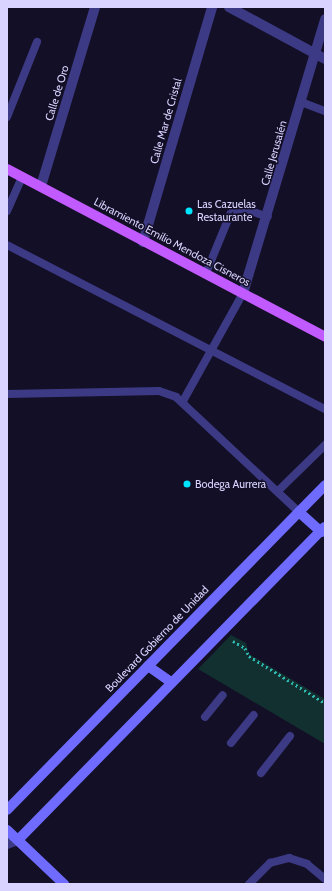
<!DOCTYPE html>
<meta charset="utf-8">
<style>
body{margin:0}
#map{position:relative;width:332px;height:891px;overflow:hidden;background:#130f26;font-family:Cabin,sans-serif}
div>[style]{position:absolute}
.green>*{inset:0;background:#12302f}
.path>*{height:2.5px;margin-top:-1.25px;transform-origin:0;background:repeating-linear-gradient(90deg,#2fb8b0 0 2px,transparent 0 5px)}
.lane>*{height:8px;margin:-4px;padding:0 4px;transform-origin:4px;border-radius:4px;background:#3d3a85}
.street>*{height:10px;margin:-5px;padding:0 5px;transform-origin:5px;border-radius:5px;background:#3d3a85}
.secondary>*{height:10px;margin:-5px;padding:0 5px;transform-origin:5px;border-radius:5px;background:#6f6bff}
.primary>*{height:10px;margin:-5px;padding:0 5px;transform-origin:5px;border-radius:5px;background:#c25bff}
.dots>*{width:11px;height:11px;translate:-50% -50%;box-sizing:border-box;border:2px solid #130f26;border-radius:50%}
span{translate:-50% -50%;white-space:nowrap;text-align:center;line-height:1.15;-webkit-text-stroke:3px #130f26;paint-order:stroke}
.street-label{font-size:11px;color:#d9d4ff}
.poi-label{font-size:11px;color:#d9d4ff}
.left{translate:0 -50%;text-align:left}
.frame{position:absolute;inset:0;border:8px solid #d9d4ff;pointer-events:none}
</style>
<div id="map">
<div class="green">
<i style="clip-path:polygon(231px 635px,246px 643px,249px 654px,325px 699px,325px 744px,198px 669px)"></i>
</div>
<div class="path">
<i style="left:233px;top:641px;width:14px;rotate:30deg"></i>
<i style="left:245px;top:648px;width:9px;rotate:63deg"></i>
<i style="left:249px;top:656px;width:89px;rotate:31.7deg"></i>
</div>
<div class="lane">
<i style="left:301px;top:102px;width:26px;rotate:21deg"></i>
<i style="left:7px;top:117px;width:81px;rotate:-68.2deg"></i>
<i style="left:7px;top:211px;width:37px;rotate:-66deg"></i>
<i style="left:7px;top:245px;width:358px;rotate:27.3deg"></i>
<i style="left:206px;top:273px;width:68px;rotate:-67.6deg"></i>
<i style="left:232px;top:210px;width:12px;rotate:-5deg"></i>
<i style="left:244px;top:209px;width:25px;rotate:18deg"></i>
<i style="left:7px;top:394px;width:152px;rotate:-1.1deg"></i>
<i style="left:159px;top:391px;width:18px;rotate:19deg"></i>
<i style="left:176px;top:397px;width:168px;rotate:43.1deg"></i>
<i style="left:183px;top:401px;width:124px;rotate:-60.9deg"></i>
<i style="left:278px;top:491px;width:66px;rotate:-44.4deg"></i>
<i style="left:205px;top:717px;width:28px;rotate:-51deg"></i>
<i style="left:231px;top:743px;width:36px;rotate:-51deg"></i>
<i style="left:261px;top:773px;width:47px;rotate:-51.9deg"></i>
<i style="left:249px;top:884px;width:30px;rotate:-45deg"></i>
<i style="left:270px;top:863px;width:20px;rotate:-15deg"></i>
<i style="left:289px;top:858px;width:19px;rotate:18deg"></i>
<i style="left:307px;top:864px;width:23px;rotate:40deg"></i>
</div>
<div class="street">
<i style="left:229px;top:7px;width:109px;rotate:28.4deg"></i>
<i style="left:41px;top:186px;width:187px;rotate:-73.2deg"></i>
<i style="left:143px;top:242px;width:245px;rotate:-73.6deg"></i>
<i style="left:243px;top:293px;width:286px;rotate:-73.3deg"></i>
<i style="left:7px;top:844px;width:12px;rotate:-20deg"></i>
</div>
<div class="secondary">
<i style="left:299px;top:512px;width:30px;rotate:42deg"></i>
<i style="left:148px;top:666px;width:29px;rotate:35deg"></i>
<i style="left:7px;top:810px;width:455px;rotate:-45.6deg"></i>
<i style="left:7px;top:830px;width:79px;rotate:43.5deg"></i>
<i style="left:18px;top:840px;width:438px;rotate:-45.6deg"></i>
</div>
<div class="primary">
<i style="left:7px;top:169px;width:360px;rotate:27.8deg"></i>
</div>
<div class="dots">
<i style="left:189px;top:211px;background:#00e5ff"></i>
<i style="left:187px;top:484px;background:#00e5ff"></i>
</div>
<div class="street-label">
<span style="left:57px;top:93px;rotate:-73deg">Calle de Oro</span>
<span style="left:166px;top:121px;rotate:-74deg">Calle Mar de Cristal</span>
<span style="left:274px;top:153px;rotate:-74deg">Calle Jerusalén</span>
<span style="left:172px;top:242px;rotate:28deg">Libramiento Emilio Mendoza Cisneros</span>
<span style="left:157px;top:639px;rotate:-46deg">Boulevard Gobierno de Unidad</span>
</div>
<div class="poi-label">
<span class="left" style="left:197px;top:211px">Las Cazuelas<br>Restaurante</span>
<span class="left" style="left:195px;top:484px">Bodega Aurrera</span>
</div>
<div class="frame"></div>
</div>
